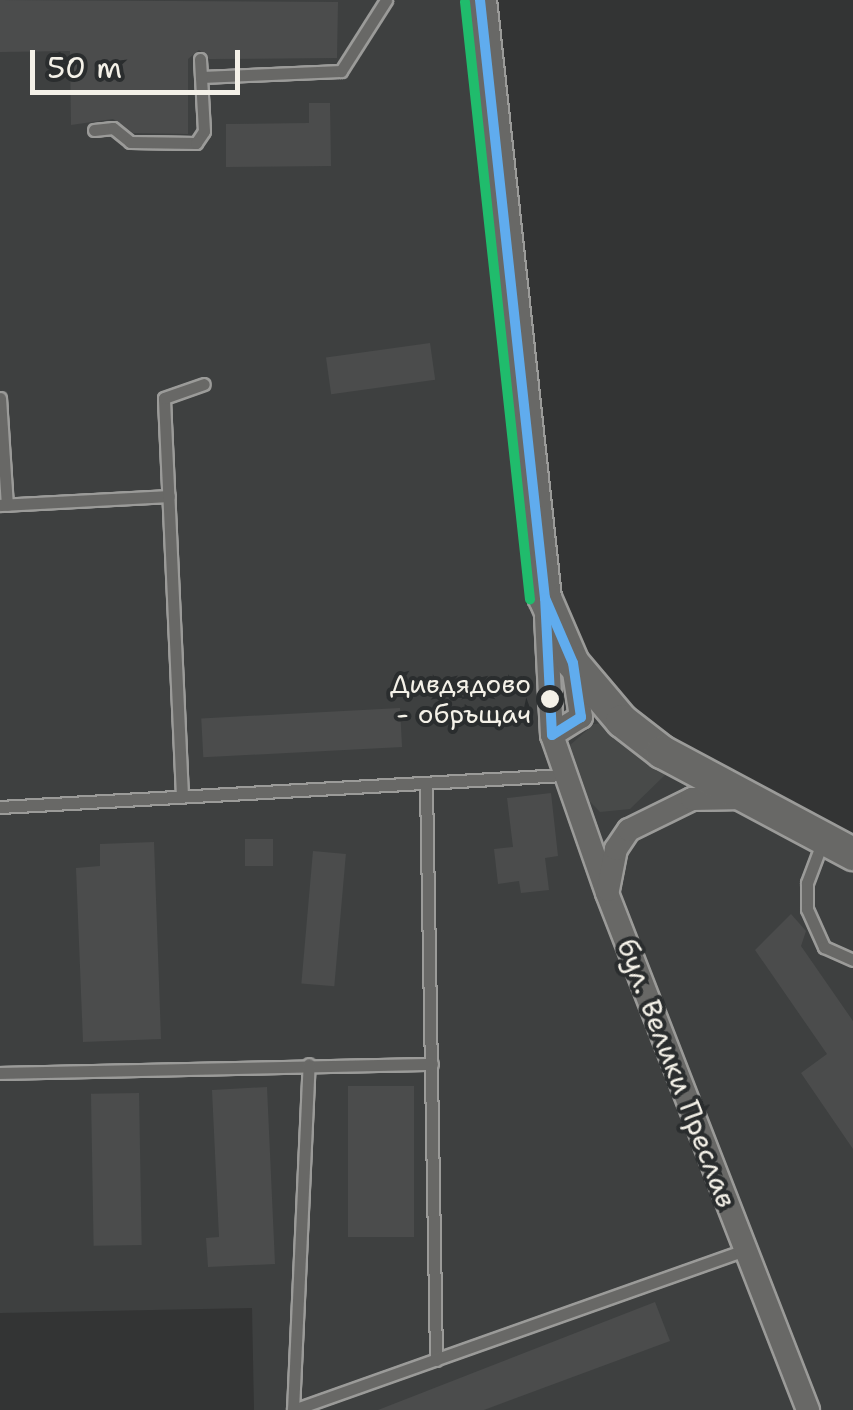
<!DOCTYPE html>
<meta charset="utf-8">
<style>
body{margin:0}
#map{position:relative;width:853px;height:1410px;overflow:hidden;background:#333434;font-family:"Shantell Sans",sans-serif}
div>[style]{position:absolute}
.built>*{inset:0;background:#3e4040}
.green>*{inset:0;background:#484a49}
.building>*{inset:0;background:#4b4c4c;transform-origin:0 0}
.roads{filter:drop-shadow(2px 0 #9b9b99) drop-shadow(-2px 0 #9b9b99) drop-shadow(0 2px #9b9b99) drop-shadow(0 -2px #9b9b99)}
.lane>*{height:11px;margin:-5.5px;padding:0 5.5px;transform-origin:5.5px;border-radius:5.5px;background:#686866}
.street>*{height:22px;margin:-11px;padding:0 11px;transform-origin:11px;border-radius:11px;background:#686866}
.secondary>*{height:32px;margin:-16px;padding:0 16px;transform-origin:16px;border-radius:16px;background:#686866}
.bus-1>*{height:10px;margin:-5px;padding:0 5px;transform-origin:5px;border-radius:5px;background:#60acee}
.bus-2>*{height:10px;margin:-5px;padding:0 5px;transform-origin:5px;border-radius:5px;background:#20bc6c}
.dots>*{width:28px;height:28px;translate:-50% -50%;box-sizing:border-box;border:5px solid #2a2d2e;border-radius:50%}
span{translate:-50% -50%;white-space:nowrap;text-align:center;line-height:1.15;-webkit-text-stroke:8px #2a2d2e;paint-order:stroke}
.bus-label{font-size:26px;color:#f4f1e8}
.right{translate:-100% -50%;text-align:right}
.street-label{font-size:28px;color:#f4f1e8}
.scale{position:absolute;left:30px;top:50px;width:210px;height:45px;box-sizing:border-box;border:5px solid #f4f1e8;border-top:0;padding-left:12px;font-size:30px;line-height:35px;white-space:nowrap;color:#f4f1e8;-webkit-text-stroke:8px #2a2d2e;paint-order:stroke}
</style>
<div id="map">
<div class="built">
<i style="clip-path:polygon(0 0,480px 0,545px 598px,622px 721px,853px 855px,853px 1410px,254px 1410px,252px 1308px,0 1313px)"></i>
</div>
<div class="green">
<i style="clip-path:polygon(622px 721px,662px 752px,665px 775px,630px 809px,600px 812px,564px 775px,569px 746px,594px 724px)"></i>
</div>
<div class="building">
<i style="clip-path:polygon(0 0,338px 2px,337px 58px,209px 59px,199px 50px,188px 59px,188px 134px,133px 133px,113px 119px,71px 125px,70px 51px,0 52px)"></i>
<i style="clip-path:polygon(309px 103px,330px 103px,331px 166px,226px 167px,226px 124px,309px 123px)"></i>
<i style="left:430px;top:343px;width:37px;height:105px;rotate:82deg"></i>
<i style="left:400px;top:708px;width:39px;height:199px;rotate:87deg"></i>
<i style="clip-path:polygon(551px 793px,558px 856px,545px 858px,549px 890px,521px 893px,519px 881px,498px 884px,494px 849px,513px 847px,507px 798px)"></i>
<i style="left:245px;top:839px;width:28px;height:27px"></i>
<i style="clip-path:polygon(154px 842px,161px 1039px,83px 1042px,76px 868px,100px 866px,100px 844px)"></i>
<i style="left:313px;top:851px;width:33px;height:133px;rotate:5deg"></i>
<i style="clip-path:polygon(791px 914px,806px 931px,801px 946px,853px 1021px,853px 1149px,801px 1073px,827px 1054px,755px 950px)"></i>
<i style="left:414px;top:1086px;width:151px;height:66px;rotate:90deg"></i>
<i style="clip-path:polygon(267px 1087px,275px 1264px,208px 1267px,206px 1238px,219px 1237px,212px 1090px)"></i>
<i style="left:139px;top:1093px;width:152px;height:48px;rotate:89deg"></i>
<i style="clip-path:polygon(655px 1302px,670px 1341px,484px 1410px,378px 1410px)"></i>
</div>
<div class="roads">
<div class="lane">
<i style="left:201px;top:77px;width:140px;rotate:-2.5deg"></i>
<i style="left:341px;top:71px;width:84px;rotate:-57.6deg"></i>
<i style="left:94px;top:130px;width:19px;rotate:-6deg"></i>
<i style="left:113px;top:128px;width:22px;rotate:39deg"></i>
<i style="left:130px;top:142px;width:66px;rotate:0.9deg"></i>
<i style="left:196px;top:143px;width:14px;rotate:-56deg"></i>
<i style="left:204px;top:131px;width:72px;rotate:-93.2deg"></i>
<i style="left:0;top:398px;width:107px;rotate:86.3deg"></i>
<i style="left:0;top:505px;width:169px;rotate:-3deg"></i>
<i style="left:426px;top:785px;width:575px;rotate:89deg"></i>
<i style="left:182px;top:796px;width:398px;rotate:-92.6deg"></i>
<i style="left:164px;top:398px;width:42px;rotate:-19.3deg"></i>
<i style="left:0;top:807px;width:565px;rotate:-3.25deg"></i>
<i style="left:822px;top:843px;width:43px;rotate:110.6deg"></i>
<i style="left:807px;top:883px;width:26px;rotate:90deg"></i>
<i style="left:807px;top:909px;width:42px;rotate:65.9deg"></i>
<i style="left:824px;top:947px;width:32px;rotate:24deg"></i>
<i style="left:0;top:1073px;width:432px;rotate:-1.2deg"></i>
<i style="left:293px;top:1410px;width:479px;rotate:-19.5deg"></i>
<i style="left:293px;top:1410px;width:346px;rotate:-87.4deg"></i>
</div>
<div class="street">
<i style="left:546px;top:617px;width:118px;rotate:87.1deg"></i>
<i style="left:552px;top:735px;width:34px;rotate:-32deg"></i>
<i style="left:581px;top:717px;width:52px;rotate:-98.9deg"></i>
<i style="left:552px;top:735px;width:167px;rotate:70.8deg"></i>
<i style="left:607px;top:893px;width:555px;rotate:68.75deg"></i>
<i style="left:608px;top:890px;width:42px;rotate:-79deg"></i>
<i style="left:616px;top:849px;width:23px;rotate:-56deg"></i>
<i style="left:629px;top:830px;width:70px;rotate:-26.2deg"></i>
<i style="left:692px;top:799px;width:52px;rotate:-1.1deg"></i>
</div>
<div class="secondary">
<i style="left:480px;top:0;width:602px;rotate:83.8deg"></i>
<i style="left:545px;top:598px;width:71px;rotate:66.7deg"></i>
<i style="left:573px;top:663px;width:76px;rotate:49.8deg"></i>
<i style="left:622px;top:721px;width:51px;rotate:37.8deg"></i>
<i style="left:662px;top:752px;width:217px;rotate:28.1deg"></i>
</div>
</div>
<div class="bus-1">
<i style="left:480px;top:0;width:602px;rotate:83.8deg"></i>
<i style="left:545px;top:598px;width:71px;rotate:66.7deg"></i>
<i style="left:573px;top:663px;width:55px;rotate:81.6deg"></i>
<i style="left:581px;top:717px;width:34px;rotate:148deg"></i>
<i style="left:552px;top:735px;width:137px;rotate:-92.9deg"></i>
</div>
<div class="bus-2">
<i style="left:465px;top:2px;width:601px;rotate:83.79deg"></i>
</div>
<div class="dots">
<i style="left:550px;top:699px;background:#f4f1e8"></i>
</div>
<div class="bus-label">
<span class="right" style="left:531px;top:699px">Дивдядово<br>- обръщач</span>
</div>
<div class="street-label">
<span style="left:677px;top:1073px;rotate:69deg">бул. Велики Преслав</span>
</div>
<div class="scale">50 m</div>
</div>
